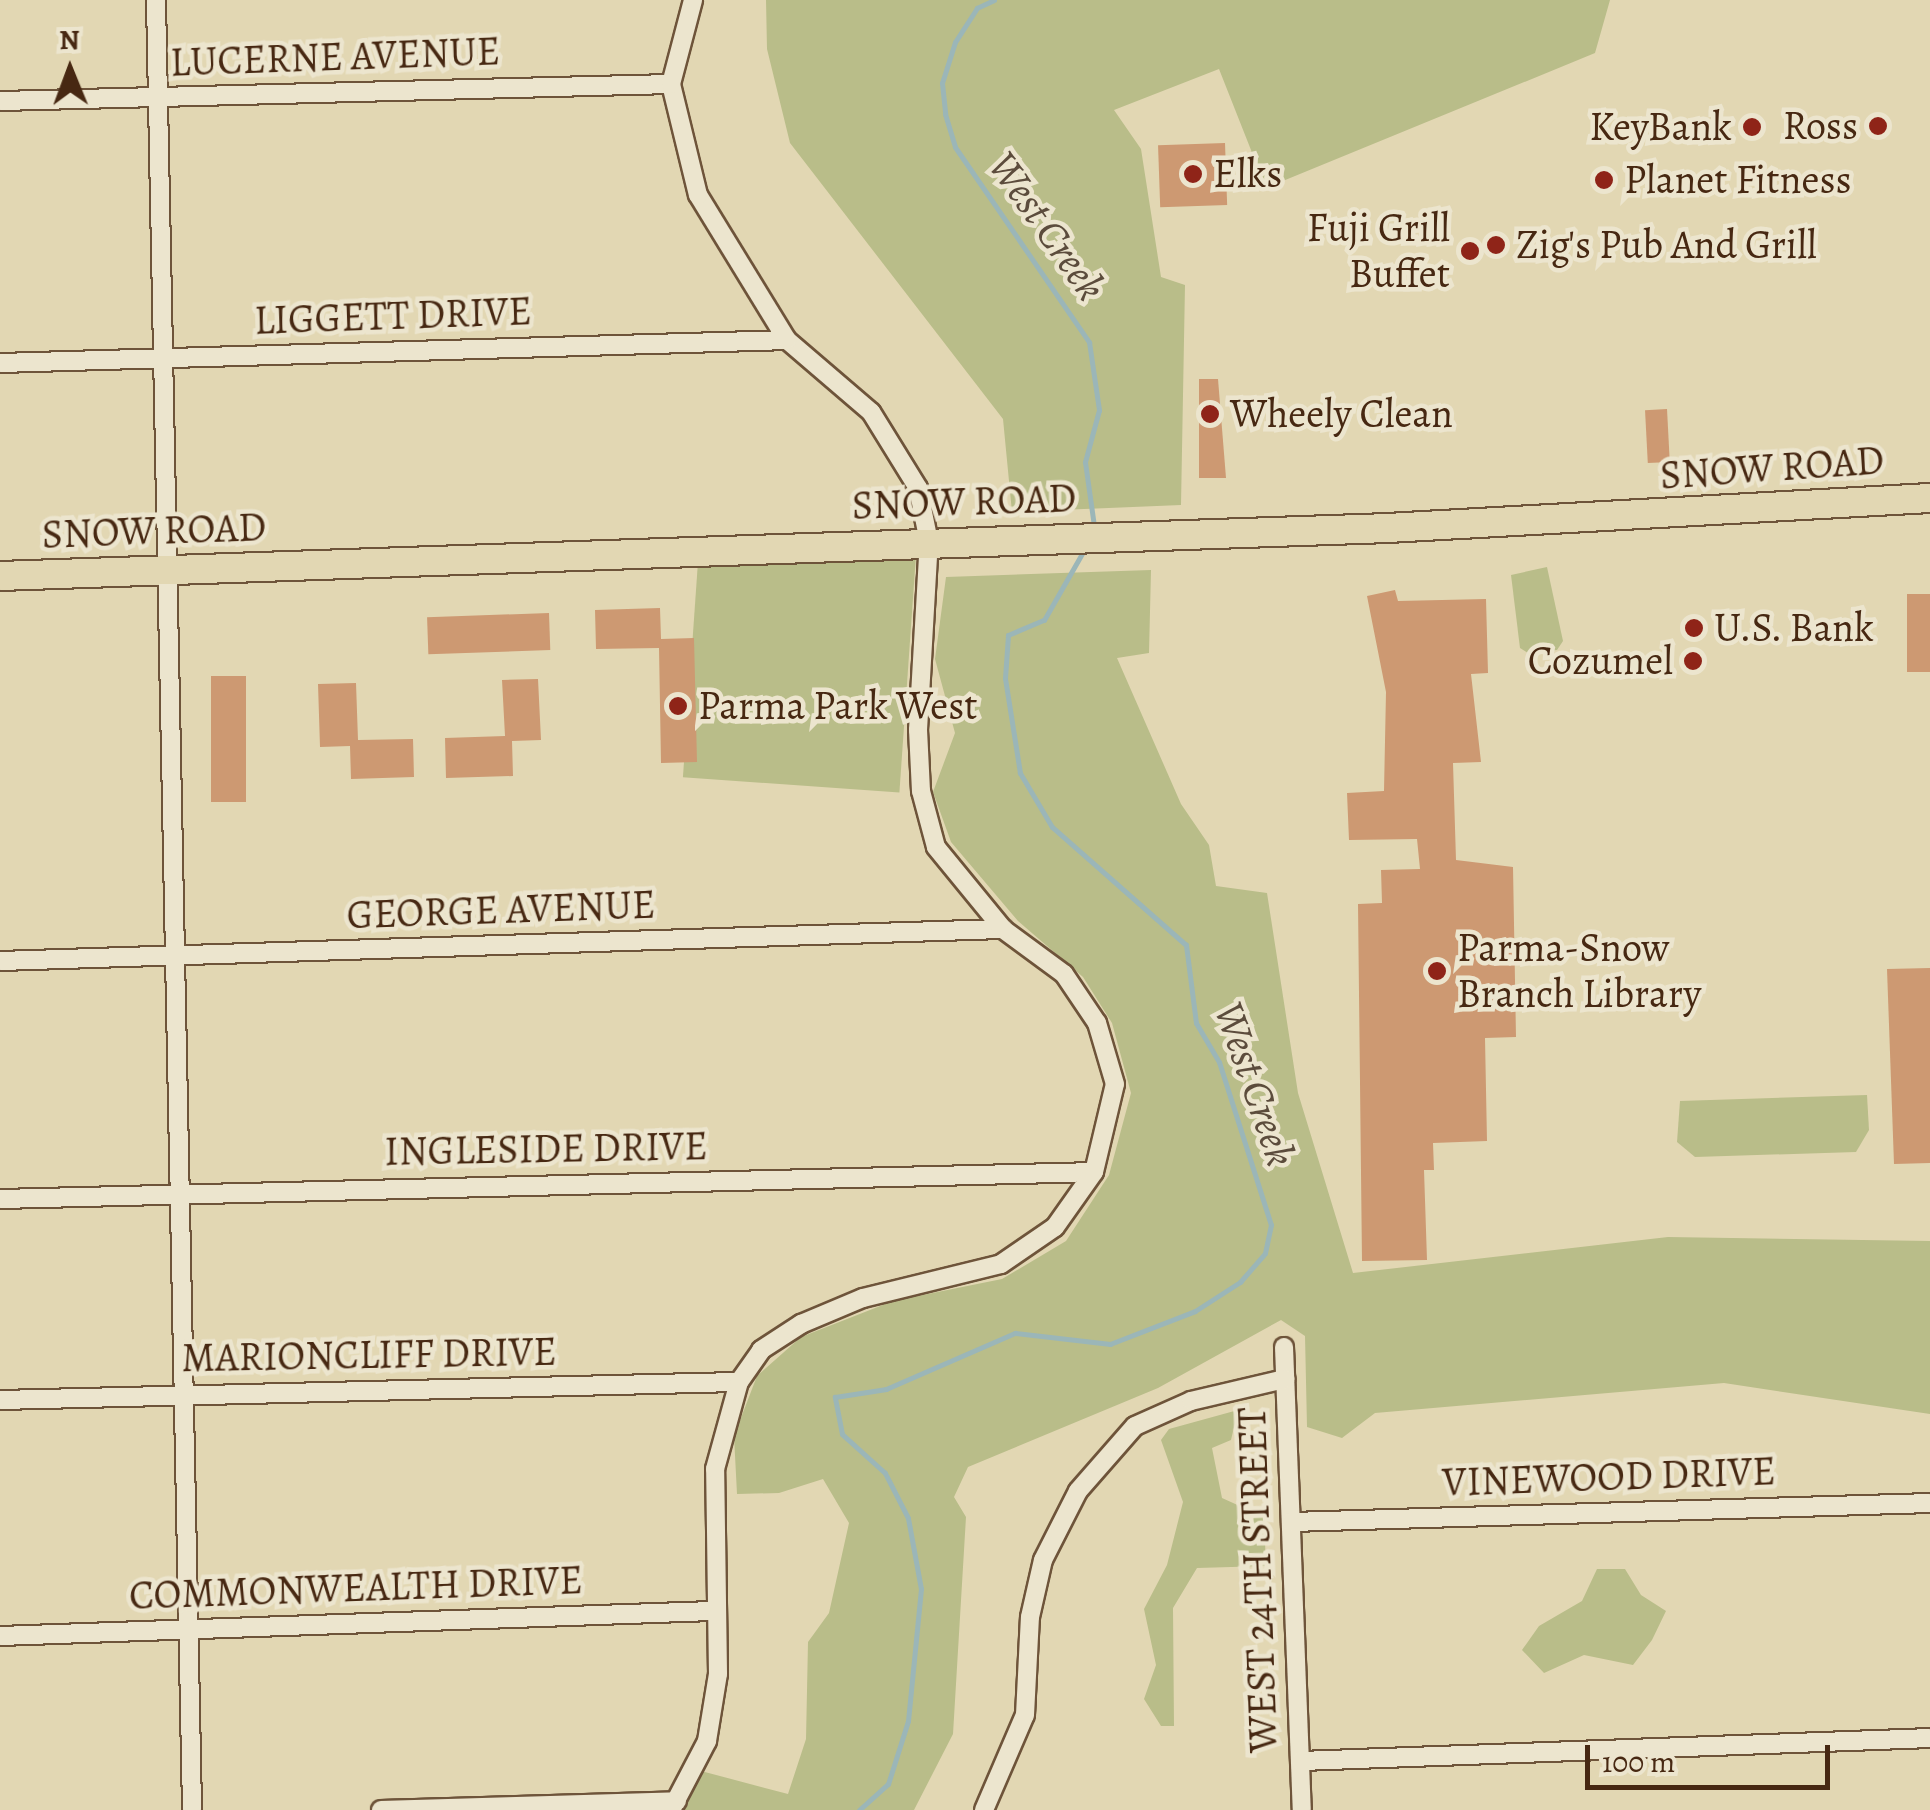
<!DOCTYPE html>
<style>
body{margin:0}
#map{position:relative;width:1930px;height:1810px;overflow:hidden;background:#e2d7b3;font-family:Alegreya,serif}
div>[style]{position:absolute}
.green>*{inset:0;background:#b9bd89;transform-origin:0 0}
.stream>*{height:5px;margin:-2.5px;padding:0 2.5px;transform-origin:2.5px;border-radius:2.5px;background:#9bb6b8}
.building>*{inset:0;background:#cd9972;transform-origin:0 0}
.roads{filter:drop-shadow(2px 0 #6e543a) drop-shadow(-2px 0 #6e543a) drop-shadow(0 2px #6e543a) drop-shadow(0 -2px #6e543a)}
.minor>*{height:18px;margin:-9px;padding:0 9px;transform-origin:9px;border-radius:9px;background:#ece5ce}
.primary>*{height:28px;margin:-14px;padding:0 14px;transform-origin:14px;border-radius:14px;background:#e2d7b3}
.dots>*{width:28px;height:28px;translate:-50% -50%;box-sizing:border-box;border:5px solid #ece5ce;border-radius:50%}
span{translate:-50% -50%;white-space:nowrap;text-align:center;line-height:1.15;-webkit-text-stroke:9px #ece5ce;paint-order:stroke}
.street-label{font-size:40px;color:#472812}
.poi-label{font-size:40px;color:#472812}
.right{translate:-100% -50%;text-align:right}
.left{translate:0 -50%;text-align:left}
.water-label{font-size:42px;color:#5c4c3c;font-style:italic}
.north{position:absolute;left:20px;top:20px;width:100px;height:100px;-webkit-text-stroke:8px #ece5ce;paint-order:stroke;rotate:359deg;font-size:28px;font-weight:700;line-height:40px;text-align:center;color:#472812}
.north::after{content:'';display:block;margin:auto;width:35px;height:45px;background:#472812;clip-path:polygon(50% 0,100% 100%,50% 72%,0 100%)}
.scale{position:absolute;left:1585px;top:1745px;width:245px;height:45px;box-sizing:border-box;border:5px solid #472812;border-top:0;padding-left:12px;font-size:30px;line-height:35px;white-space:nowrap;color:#472812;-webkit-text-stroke:8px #ece5ce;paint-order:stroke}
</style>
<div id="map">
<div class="green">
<i style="clip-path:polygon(766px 0,1610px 0,1595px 53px,1266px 188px,1219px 69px,1114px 110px,1141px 149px,1161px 277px,1185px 285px,1181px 505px,1012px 512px,1003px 419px,790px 143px,767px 49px)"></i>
<i style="left:916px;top:555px;width:238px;height:217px;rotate:94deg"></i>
<i style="clip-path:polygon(1547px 567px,1563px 641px,1557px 650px,1528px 653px,1520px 648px,1511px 575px)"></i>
<i style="clip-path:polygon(1151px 570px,1149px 653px,1117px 658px,1181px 804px,1209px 845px,1216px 886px,1267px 893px,1298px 1093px,1353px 1273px,1668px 1237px,1930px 1241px,1930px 1414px,1724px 1383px,1375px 1413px,1342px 1438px,1307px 1427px,1305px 1336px,1281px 1320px,1158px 1388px,968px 1467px,954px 1497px,966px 1517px,953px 1734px,914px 1810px,677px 1810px,701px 1771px,788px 1794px,806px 1739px,808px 1642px,829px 1613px,849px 1523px,823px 1479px,779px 1493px,737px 1494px,734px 1436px,757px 1376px,801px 1337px,893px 1301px,1002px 1279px,1066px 1241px,1109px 1175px,1131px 1093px,1112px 1023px,1083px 977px,1018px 921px,951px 842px,933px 792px,955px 733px,935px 659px,946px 577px)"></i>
<i style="clip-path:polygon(1867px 1095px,1869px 1130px,1856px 1152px,1695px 1157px,1677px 1142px,1680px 1101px)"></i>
<i style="clip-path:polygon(1238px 1410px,1231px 1440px,1212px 1448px,1222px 1498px,1264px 1517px,1266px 1566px,1197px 1568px,1173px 1608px,1174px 1726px,1161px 1726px,1144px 1699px,1156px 1665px,1144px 1609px,1167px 1565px,1183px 1502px,1161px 1440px,1169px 1429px)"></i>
<i style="clip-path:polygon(1597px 1569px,1625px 1569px,1641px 1595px,1666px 1611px,1652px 1640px,1633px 1665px,1584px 1655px,1544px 1673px,1522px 1650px,1539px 1626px,1582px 1601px)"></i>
</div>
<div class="stream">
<i style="left:994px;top:0;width:19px;rotate:155deg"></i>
<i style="left:977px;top:8px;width:40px;rotate:122.9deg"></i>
<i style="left:955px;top:42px;width:43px;rotate:107.6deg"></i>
<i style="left:942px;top:83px;width:31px;rotate:84deg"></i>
<i style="left:945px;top:114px;width:34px;rotate:73deg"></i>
<i style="left:955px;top:147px;width:237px;rotate:55.5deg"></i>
<i style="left:1089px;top:342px;width:69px;rotate:81.6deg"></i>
<i style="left:1099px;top:410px;width:54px;rotate:105.1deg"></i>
<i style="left:1085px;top:462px;width:65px;rotate:82deg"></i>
<i style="left:859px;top:1810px;width:39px;rotate:-42deg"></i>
<i style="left:888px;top:1784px;width:66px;rotate:-72.4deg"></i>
<i style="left:908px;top:1721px;width:133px;rotate:-84.4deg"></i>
<i style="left:921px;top:1589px;width:72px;rotate:-100.4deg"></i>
<i style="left:908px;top:1518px;width:51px;rotate:-117.1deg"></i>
<i style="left:885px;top:1473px;width:58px;rotate:-137.8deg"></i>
<i style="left:842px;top:1434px;width:38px;rotate:-101deg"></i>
<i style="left:835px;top:1397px;width:52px;rotate:-8.9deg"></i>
<i style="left:886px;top:1389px;width:141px;rotate:-23.5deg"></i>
<i style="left:1015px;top:1333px;width:96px;rotate:6.6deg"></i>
<i style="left:1110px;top:1344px;width:91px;rotate:-21.2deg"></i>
<i style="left:1195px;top:1311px;width:54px;rotate:-32.8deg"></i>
<i style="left:1240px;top:1282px;width:38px;rotate:-49deg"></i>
<i style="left:1265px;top:1253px;width:29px;rotate:-78deg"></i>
<i style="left:1271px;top:1225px;width:171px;rotate:-107.7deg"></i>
<i style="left:1219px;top:1062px;width:45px;rotate:-120.5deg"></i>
<i style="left:1196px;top:1023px;width:79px;rotate:-97.3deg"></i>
<i style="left:1186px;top:945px;width:179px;rotate:-138.6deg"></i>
<i style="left:1052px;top:827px;width:63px;rotate:-120.7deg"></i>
<i style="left:1020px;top:773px;width:96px;rotate:-99deg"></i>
<i style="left:1005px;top:678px;width:43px;rotate:-86deg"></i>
<i style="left:1008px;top:635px;width:39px;rotate:-23deg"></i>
<i style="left:1044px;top:620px;width:81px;rotate:-60.3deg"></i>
</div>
<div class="building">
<i style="left:1225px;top:143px;width:62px;height:67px;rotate:88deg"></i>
<i style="clip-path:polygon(1199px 379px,1218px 379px,1226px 478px,1199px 478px)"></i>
<i style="left:1667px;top:409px;width:53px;height:22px;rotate:87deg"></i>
<i style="clip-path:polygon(1395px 590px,1398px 601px,1486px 599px,1488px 673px,1471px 674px,1481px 762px,1453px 763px,1456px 860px,1513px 867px,1516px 1037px,1485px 1038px,1487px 1141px,1433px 1143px,1434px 1170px,1424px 1170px,1427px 1260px,1362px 1261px,1358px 904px,1382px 903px,1381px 870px,1420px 869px,1417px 839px,1349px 840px,1347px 793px,1384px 791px,1386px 692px,1367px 596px)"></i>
<i style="left:1930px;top:594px;width:78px;height:23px;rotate:90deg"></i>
<i style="clip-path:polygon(660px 608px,661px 639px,694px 638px,697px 762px,661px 763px,659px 648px,596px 649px,595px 610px)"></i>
<i style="left:549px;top:613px;width:37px;height:122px;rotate:88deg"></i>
<i style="left:211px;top:676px;width:35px;height:126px"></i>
<i style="clip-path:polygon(538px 679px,541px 740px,512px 741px,513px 776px,446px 778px,445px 738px,505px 736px,502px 680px)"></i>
<i style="clip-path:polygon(356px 683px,358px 740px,413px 739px,414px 777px,351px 779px,350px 746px,320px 747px,318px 684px)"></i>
<i style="clip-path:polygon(1930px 968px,1930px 1163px,1894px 1164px,1887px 969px)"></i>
</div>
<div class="roads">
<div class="minor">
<i style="left:156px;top:0;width:1810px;rotate:88.86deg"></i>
<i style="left:0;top:101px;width:671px;rotate:-1.45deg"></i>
<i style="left:0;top:363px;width:787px;rotate:-1.67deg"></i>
<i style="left:0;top:961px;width:1004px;rotate:-1.83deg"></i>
<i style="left:0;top:1199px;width:1094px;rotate:-1.41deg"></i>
<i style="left:1284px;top:1347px;width:463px;rotate:87.8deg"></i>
<i style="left:0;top:1400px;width:739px;rotate:-1.4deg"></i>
<i style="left:1291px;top:1522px;width:639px;rotate:-1.7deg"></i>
<i style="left:0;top:1636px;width:714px;rotate:-2.01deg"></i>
<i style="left:1301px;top:1761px;width:629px;rotate:-2.09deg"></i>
<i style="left:381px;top:1810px;width:296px;rotate:-1.7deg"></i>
<i style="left:671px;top:1810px;width:78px;rotate:-62.4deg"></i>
<i style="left:707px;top:1741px;width:68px;rotate:-80.7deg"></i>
<i style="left:718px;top:1674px;width:205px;rotate:-90.8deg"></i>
<i style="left:715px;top:1469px;width:90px;rotate:-74.6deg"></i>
<i style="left:739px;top:1382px;width:39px;rotate:-55deg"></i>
<i style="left:761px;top:1350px;width:48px;rotate:-33deg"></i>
<i style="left:801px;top:1324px;width:67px;rotate:-22.8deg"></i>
<i style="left:863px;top:1298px;width:142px;rotate:-13.8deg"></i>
<i style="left:1001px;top:1264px;width:65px;rotate:-34.4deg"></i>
<i style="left:1055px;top:1227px;width:67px;rotate:-54.7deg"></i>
<i style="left:1094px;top:1172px;width:90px;rotate:-76.6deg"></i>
<i style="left:1115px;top:1084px;width:64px;rotate:-106.4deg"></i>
<i style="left:1097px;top:1023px;width:59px;rotate:-124deg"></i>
<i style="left:1064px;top:974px;width:76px;rotate:-143.6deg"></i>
<i style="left:1003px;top:929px;width:106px;rotate:-129.3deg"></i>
<i style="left:936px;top:847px;width:58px;rotate:-105deg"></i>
<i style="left:921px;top:791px;width:61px;rotate:-92.8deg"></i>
<i style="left:918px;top:730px;width:188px;rotate:-86.7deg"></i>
<i style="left:929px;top:542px;width:55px;rotate:-101.5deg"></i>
<i style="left:918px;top:488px;width:89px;rotate:-121.7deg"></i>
<i style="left:871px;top:412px;width:111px;rotate:-139.4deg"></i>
<i style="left:787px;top:340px;width:170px;rotate:-121.5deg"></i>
<i style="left:698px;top:195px;width:114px;rotate:-103.7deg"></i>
<i style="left:671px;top:84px;width:87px;rotate:-75.3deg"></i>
<i style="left:984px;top:1810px;width:103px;rotate:-66.7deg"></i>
<i style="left:1025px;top:1715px;width:98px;rotate:-87.1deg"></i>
<i style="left:1030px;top:1617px;width:58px;rotate:-77.2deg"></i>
<i style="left:1043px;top:1560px;width:77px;rotate:-63.1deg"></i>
<i style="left:1078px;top:1491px;width:86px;rotate:-48.8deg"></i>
<i style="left:1135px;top:1426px;width:61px;rotate:-24.1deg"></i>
<i style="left:1191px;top:1401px;width:97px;rotate:-13.2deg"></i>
</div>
<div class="primary">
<i style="left:0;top:576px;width:1389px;rotate:-1.98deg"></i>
<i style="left:1388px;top:528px;width:543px;rotate:-3.17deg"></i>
</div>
</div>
<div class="dots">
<i style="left:1878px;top:126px;background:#8f2418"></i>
<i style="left:1752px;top:127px;background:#8f2418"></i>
<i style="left:1193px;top:174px;background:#8f2418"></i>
<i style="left:1604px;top:180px;background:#8f2418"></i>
<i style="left:1496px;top:245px;background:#8f2418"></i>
<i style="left:1470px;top:251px;background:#8f2418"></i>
<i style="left:1210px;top:414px;background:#8f2418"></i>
<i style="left:1694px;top:628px;background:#8f2418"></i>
<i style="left:1693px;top:661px;background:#8f2418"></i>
<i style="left:678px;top:706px;background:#8f2418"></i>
<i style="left:1437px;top:971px;background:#8f2418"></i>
</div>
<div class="street-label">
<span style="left:335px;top:57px;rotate:-2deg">LUCERNE AVENUE</span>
<span style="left:393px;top:316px;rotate:-2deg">LIGGETT DRIVE</span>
<span style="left:1772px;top:468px;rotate:-4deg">SNOW ROAD</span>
<span style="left:964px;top:502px;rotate:-2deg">SNOW ROAD</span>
<span style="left:154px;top:531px;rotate:-2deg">SNOW ROAD</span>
<span style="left:501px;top:910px;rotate:-2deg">GEORGE AVENUE</span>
<span style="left:546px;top:1149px;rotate:-1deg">INGLESIDE DRIVE</span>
<span style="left:369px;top:1355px;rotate:-1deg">MARIONCLIFF DRIVE</span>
<span style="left:1609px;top:1477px;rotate:-2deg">VINEWOOD DRIVE</span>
<span style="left:1258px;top:1580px;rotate:-92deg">WEST 24TH STREET</span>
<span style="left:356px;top:1588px;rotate:-2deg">COMMONWEALTH DRIVE</span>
</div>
<div class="poi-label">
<span class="right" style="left:1858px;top:126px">Ross</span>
<span class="right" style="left:1732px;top:127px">KeyBank</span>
<span class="left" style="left:1213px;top:174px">Elks</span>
<span class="left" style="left:1624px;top:180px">Planet Fitness</span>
<span class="right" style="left:1450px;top:251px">Fuji Grill<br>Buffet</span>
<span class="left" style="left:1516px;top:245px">Zig's Pub And Grill</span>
<span class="left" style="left:1230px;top:414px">Wheely Clean</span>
<span class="left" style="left:1714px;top:628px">U.S. Bank</span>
<span class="right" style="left:1673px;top:661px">Cozumel</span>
<span class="left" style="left:698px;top:706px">Parma Park West</span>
<span class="left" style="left:1457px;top:971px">Parma-Snow<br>Branch Library</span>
</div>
<div class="water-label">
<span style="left:1047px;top:226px;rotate:55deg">West Creek</span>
<span style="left:1255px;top:1084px;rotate:71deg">West Creek</span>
</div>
<div class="north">N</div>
<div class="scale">100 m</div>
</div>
